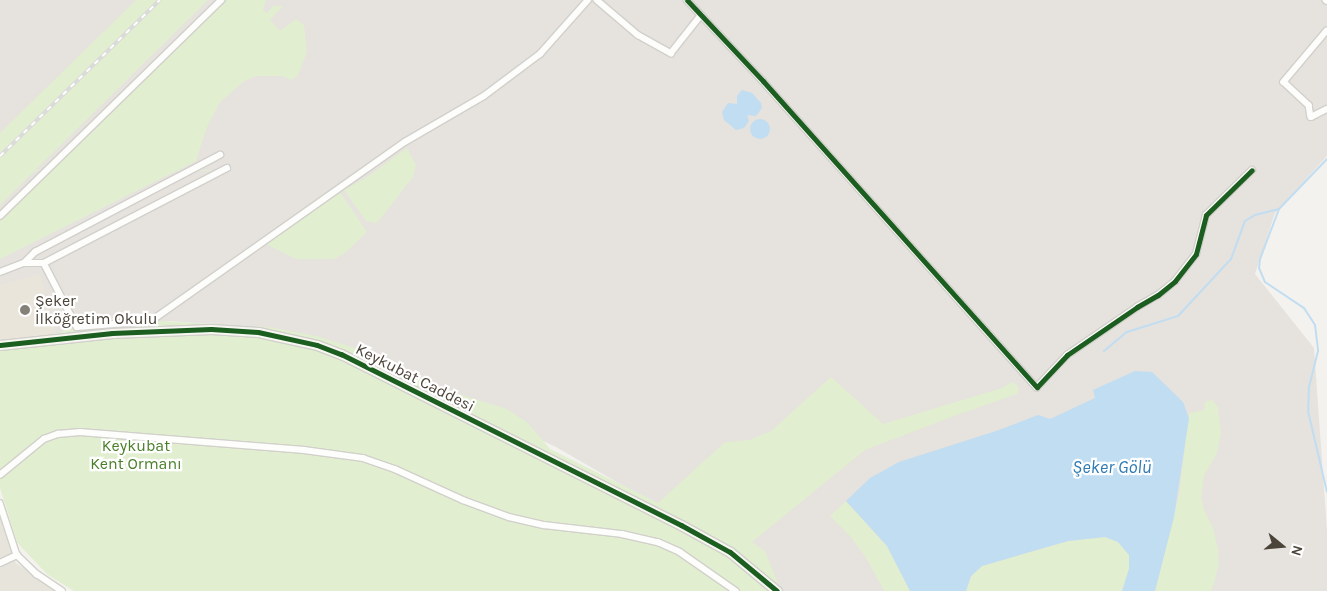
<!DOCTYPE html>
<meta charset="utf-8">
<style>
body{margin:0}
#map{position:relative;width:1327px;height:591px;overflow:hidden;background:#f4f2ee;font-family:Karla,sans-serif}
div>[style]{position:absolute}
.residential>*{inset:0;background:#e7e4dc}
.industrial>*{inset:0;background:#e6e2de}
.education>*{inset:0;background:#eae5da}
.green>*{inset:0;background:#e1eecf;transform-origin:0 0}
.water>*{inset:0;background:#c0ddf1}
.round{border-radius:50%}
.stream>*{height:2px;margin:-1px;padding:0 1px;transform-origin:1px;border-radius:1px;background:#c0ddf1}
.roads{filter:drop-shadow(1px 0 #d2d0cb) drop-shadow(-1px 0 #d2d0cb) drop-shadow(0 1px #d2d0cb) drop-shadow(0 -1px #d2d0cb)}
.street>*{height:5.5px;margin:-2.75px;padding:0 2.75px;transform-origin:2.75px;border-radius:2.75px;background:#fdfdfc}
.secondary>*{height:9px;margin:-4.5px;padding:0 4.5px;transform-origin:4.5px;border-radius:4.5px;background:#f7f6f1}
.rail>*{height:4px;margin-top:-2px;transform-origin:0;background:repeating-linear-gradient(90deg,#fff 0 5.5px,#dbdbda 0 11px);box-sizing:border-box;border-block:1px solid #dbdbda}
.cycleway>*{height:5px;margin:-2.5px;padding:0 2.5px;transform-origin:2.5px;border-radius:2.5px;background:#1b5e20}
.dots>*{width:14px;height:14px;translate:-50% -50%;box-sizing:border-box;border:2px solid #fff;border-radius:50%}
span{translate:-50% -50%;white-space:nowrap;text-align:center;line-height:1.15;-webkit-text-stroke:4.5px #fff;paint-order:stroke}
.poi-label{font-size:16px;color:#4b4439}
.left{translate:0 -50%;text-align:left}
.street-label{font-size:16px;color:#4b4439}
.park-label{font-size:16px;color:#4a7f2a}
.water-label{font-size:18px;color:#2e7ab2;font-style:italic}
.north{position:absolute;left:1257px;top:521px;width:50px;height:50px;-webkit-text-stroke:4px #fff;paint-order:stroke;rotate:107deg;font-size:14px;font-weight:700;line-height:20px;text-align:center;color:#4b4439}
.north::after{content:'';display:block;margin:auto;width:18px;height:22px;background:#4b4439;clip-path:polygon(50% 0,100% 100%,50% 72%,0 100%)}
</style>
<div id="map">
<div class="residential">
<i style="clip-path:polygon(0 516px,16px 563px,58px 591px,0 591px)"></i>
</div>
<div class="industrial">
<i style="clip-path:polygon(0 0,1327px 0,1327px 156px,1275px 213px,1255px 274px,1314px 348px,1327px 531px,1327px 591px,780px 591px,726px 545px,556px 447px,421px 383px,285px 330px,171px 321px,0 340px)"></i>
</div>
<div class="education">
<i style="clip-path:polygon(40px 274px,56px 334px,0 341px,0 285px)"></i>
</div>
<div class="green">
<i style="clip-path:polygon(136px 0,208px 0,0 205px,0 133px)"></i>
<i style="clip-path:polygon(225px 0,266px 0,263px 10px,267px 13px,273px 6px,283px 6px,270px 20px,280px 31px,296px 19px,304px 25px,307px 52px,298px 75px,292px 80px,282px 76px,256px 76px,243px 82px,220px 102px,207px 127px,196px 161px,0 259px,0 220px)"></i>
<i style="clip-path:polygon(407px 148px,416px 165px,413px 177px,377px 223px,366px 221px,344px 190px,367px 177px)"></i>
<i style="left:211px;top:170px;width:1px;height:191px;rotate:90deg"></i>
<i style="clip-path:polygon(340px 192px,367px 232px,345px 253px,334px 259px,296px 259px,266px 244px)"></i>
<i style="clip-path:polygon(148px 317px,159px 321px,268px 327px,317px 336px,355px 348px,392px 363px,446px 390px,507px 409px,528px 423px,550px 449px,658px 503px,725px 442px,749px 440px,771px 431px,831px 377px,883px 424px,1002px 388px,1011px 382px,1017px 385px,1019px 389px,1017px 394px,954px 416px,865px 450px,752px 542px,765px 551px,781px 591px,74px 591px,48px 575px,22px 548px,17px 542px,0 488px,0 341px,56px 334px,86px 322px)"></i>
<i style="clip-path:polygon(1212px 400px,1218px 407px,1221px 433px,1217px 453px,1204px 476px,1201px 497px,1204px 510px,1213px 528px,1218px 549px,1219px 563px,1214px 583px,1211px 591px,1155px 591px,1179px 495px,1189px 413px,1204px 410px,1205px 402px)"></i>
<i style="clip-path:polygon(846px 501px,887px 546px,910px 591px,884px 591px,865px 556px,849px 535px,830px 516px)"></i>
<i style="clip-path:polygon(1105px 537px,1118px 542px,1129px 555px,1129px 569px,1122px 591px,966px 591px,971px 576px,982px 566px,1068px 541px)"></i>
</div>
<div class="water">
<i style="clip-path:polygon(742px 90px,752px 93px,761px 103px,762px 108px,756px 116px,747px 115px,749px 121px,744px 128px,736px 130px,724px 120px,722px 112px,728px 103px,737px 104px,737px 96px)"></i>
<i class="round" style="left:750px;top:119px;width:20px;height:20px"></i>
<i style="clip-path:polygon(1135px 371px,1152px 372px,1183px 402px,1189px 418px,1174px 517px,1155px 591px,1122px 591px,1129px 569px,1129px 555px,1118px 542px,1105px 537px,1068px 541px,982px 566px,971px 576px,966px 591px,910px 591px,887px 546px,846px 501px,870px 478px,899px 462px,999px 430px,1038px 415px,1050px 419px,1095px 398px,1093px 390px)"></i>
</div>
<div class="stream">
<i style="left:1279px;top:209px;width:53px;rotate:110.8deg"></i>
<i style="left:1260px;top:259px;width:9px;rotate:96deg"></i>
<i style="left:1259px;top:268px;width:15px;rotate:67deg"></i>
<i style="left:1265px;top:282px;width:47px;rotate:33.7deg"></i>
<i style="left:1304px;top:308px;width:20px;rotate:57deg"></i>
<i style="left:1315px;top:325px;width:26px;rotate:83deg"></i>
<i style="left:1318px;top:351px;width:36px;rotate:104deg"></i>
<i style="left:1309px;top:386px;width:25px;rotate:92deg"></i>
<i style="left:1308px;top:411px;width:83px;rotate:76.8deg"></i>
<i style="left:1104px;top:351px;width:30px;rotate:-40deg"></i>
<i style="left:1127px;top:332px;width:53px;rotate:-17.4deg"></i>
<i style="left:1178px;top:316px;width:78px;rotate:-47.1deg"></i>
<i style="left:1231px;top:259px;width:40px;rotate:-69.8deg"></i>
<i style="left:1245px;top:221px;width:12px;rotate:-31deg"></i>
<i style="left:1255px;top:215px;width:25px;rotate:-14deg"></i>
<i style="left:1279px;top:209px;width:69px;rotate:-46.2deg"></i>
</div>
<div class="roads">
<div class="street">
<i style="left:597px;top:0;width:54px;rotate:40.5deg"></i>
<i style="left:638px;top:35px;width:38px;rotate:29deg"></i>
<i style="left:671px;top:53px;width:48px;rotate:-51.7deg"></i>
<i style="left:687px;top:0;width:111px;rotate:46.8deg"></i>
<i style="left:763px;top:81px;width:411px;rotate:48.2deg"></i>
<i style="left:1037px;top:387px;width:44px;rotate:-46.8deg"></i>
<i style="left:1067px;top:355px;width:85px;rotate:-34.4deg"></i>
<i style="left:1137px;top:307px;width:24px;rotate:-30deg"></i>
<i style="left:1158px;top:295px;width:22px;rotate:-39deg"></i>
<i style="left:1175px;top:281px;width:34px;rotate:-52deg"></i>
<i style="left:1196px;top:254px;width:40px;rotate:-75.6deg"></i>
<i style="left:1206px;top:215px;width:64px;rotate:-44.4deg"></i>
<i style="left:1326px;top:0;width:1px;rotate:45deg"></i>
<i style="left:1327px;top:31px;width:67px;rotate:130.1deg"></i>
<i style="left:1284px;top:82px;width:34px;rotate:43deg"></i>
<i style="left:1309px;top:105px;width:12px;rotate:81deg"></i>
<i style="left:1311px;top:117px;width:18px;rotate:-27deg"></i>
<i style="left:0;top:216px;width:309px;rotate:-44.3deg"></i>
<i style="left:24px;top:263px;width:16px;rotate:-45deg"></i>
<i style="left:35px;top:252px;width:209px;rotate:-27.7deg"></i>
<i style="left:44px;top:263px;width:72px;rotate:62.7deg"></i>
<i style="left:77px;top:327px;width:74px;rotate:-4.6deg"></i>
<i style="left:151px;top:321px;width:311px;rotate:-35.2deg"></i>
<i style="left:405px;top:142px;width:91px;rotate:-30.2deg"></i>
<i style="left:484px;top:96px;width:70px;rotate:-36.9deg"></i>
<i style="left:540px;top:54px;width:72px;rotate:-48.4deg"></i>
<i style="left:0;top:272px;width:26px;rotate:-21deg"></i>
<i style="left:24px;top:263px;width:20px"></i>
<i style="left:44px;top:263px;width:206px;rotate:-27.4deg"></i>
<i style="left:0;top:475px;width:57px;rotate:-39.3deg"></i>
<i style="left:44px;top:439px;width:15px;rotate:-20deg"></i>
<i style="left:58px;top:434px;width:22px;rotate:-5deg"></i>
<i style="left:80px;top:432px;width:225px;rotate:4.6deg"></i>
<i style="left:304px;top:450px;width:60px;rotate:7.7deg"></i>
<i style="left:363px;top:458px;width:34px;rotate:19deg"></i>
<i style="left:395px;top:469px;width:75px;rotate:24.5deg"></i>
<i style="left:463px;top:500px;width:49px;rotate:20.3deg"></i>
<i style="left:509px;top:517px;width:36px;rotate:13deg"></i>
<i style="left:544px;top:525px;width:79px;rotate:6.6deg"></i>
<i style="left:622px;top:534px;width:37px;rotate:13deg"></i>
<i style="left:658px;top:542px;width:24px;rotate:24deg"></i>
<i style="left:680px;top:552px;width:68px;rotate:34.9deg"></i>
<i style="left:0;top:503px;width:55px;rotate:71.9deg"></i>
<i style="left:17px;top:555px;width:28px;rotate:44deg"></i>
<i style="left:37px;top:574px;width:30px;rotate:34deg"></i>
<i style="left:0;top:563px;width:19px;rotate:-25deg"></i>
</div>
<div class="secondary">
<i style="left:0;top:345px;width:113px;rotate:-6.1deg"></i>
<i style="left:112px;top:333px;width:99px;rotate:-2.3deg"></i>
<i style="left:211px;top:329px;width:47px;rotate:3.7deg"></i>
<i style="left:258px;top:332px;width:60px;rotate:12.4deg"></i>
<i style="left:317px;top:345px;width:26px;rotate:21deg"></i>
<i style="left:341px;top:354px;width:381px;rotate:26.7deg"></i>
<i style="left:681px;top:525px;width:56px;rotate:28.9deg"></i>
<i style="left:730px;top:552px;width:61px;rotate:39.7deg"></i>
</div>
</div>
<div class="rail">
<i style="left:0;top:156px;width:223px;rotate:-44.3deg"></i>
</div>
<div class="cycleway">
<i style="left:687px;top:0;width:111px;rotate:46.8deg"></i>
<i style="left:763px;top:81px;width:411px;rotate:48.2deg"></i>
<i style="left:1037px;top:387px;width:44px;rotate:-46.8deg"></i>
<i style="left:1067px;top:355px;width:85px;rotate:-34.4deg"></i>
<i style="left:1137px;top:307px;width:24px;rotate:-30deg"></i>
<i style="left:1158px;top:295px;width:22px;rotate:-39deg"></i>
<i style="left:1175px;top:281px;width:34px;rotate:-52deg"></i>
<i style="left:1196px;top:254px;width:40px;rotate:-75.6deg"></i>
<i style="left:1206px;top:215px;width:64px;rotate:-44.4deg"></i>
<i style="left:0;top:345px;width:113px;rotate:-6.1deg"></i>
<i style="left:112px;top:333px;width:99px;rotate:-2.3deg"></i>
<i style="left:211px;top:329px;width:47px;rotate:3.7deg"></i>
<i style="left:258px;top:332px;width:60px;rotate:12.4deg"></i>
<i style="left:317px;top:345px;width:26px;rotate:21deg"></i>
<i style="left:341px;top:354px;width:381px;rotate:26.7deg"></i>
<i style="left:681px;top:525px;width:56px;rotate:28.9deg"></i>
<i style="left:730px;top:552px;width:61px;rotate:39.7deg"></i>
</div>
<div class="dots">
<i style="left:25px;top:310px;background:#868178"></i>
</div>
<div class="poi-label">
<span class="left" style="left:35px;top:310px">Şeker<br>İlköğretim Okulu</span>
</div>
<div class="street-label">
<span style="left:415px;top:378px;rotate:27deg">Keykubat Caddesi</span>
</div>
<div class="park-label">
<span style="left:136px;top:455px">Keykubat<br>Kent Ormanı</span>
</div>
<div class="water-label">
<span style="left:1112px;top:467px">Şeker Gölü</span>
</div>
<div class="north">N</div>
</div>
